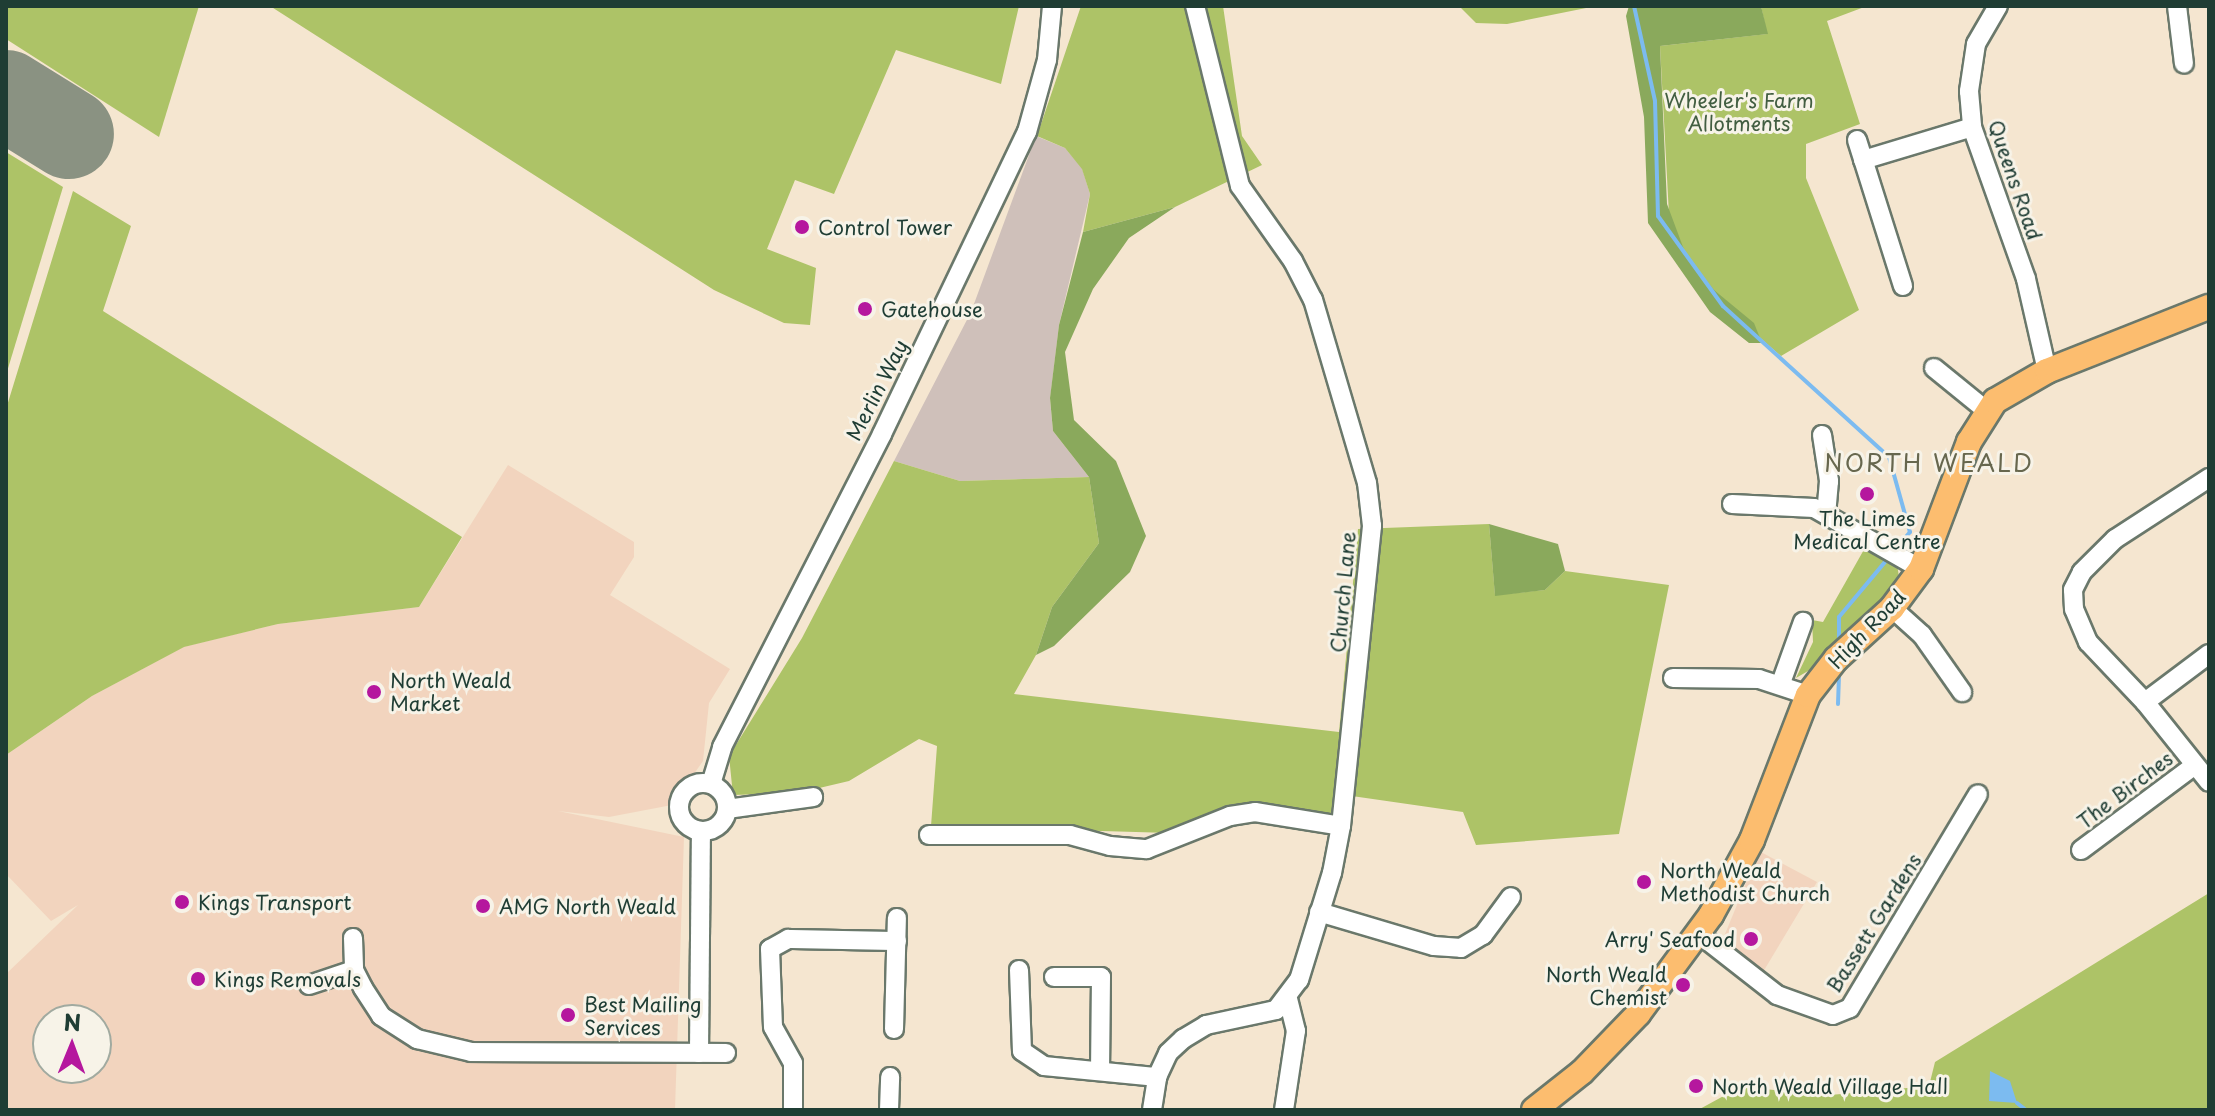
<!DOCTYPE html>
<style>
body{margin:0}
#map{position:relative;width:2215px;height:1116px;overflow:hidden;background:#f5e6d0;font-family:"Playpen Sans",sans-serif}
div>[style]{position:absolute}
.built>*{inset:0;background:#f2d4be}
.industrial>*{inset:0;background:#cfc0ba}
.green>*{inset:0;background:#adc367}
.forest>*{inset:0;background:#8aa95c}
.water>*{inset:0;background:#7cbbf0}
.stream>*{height:4px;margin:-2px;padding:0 2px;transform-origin:2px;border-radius:2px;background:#7cbbf0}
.runway>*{height:90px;margin:-45px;padding:0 45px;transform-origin:45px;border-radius:45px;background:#8a9282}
.roads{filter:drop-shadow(2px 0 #6a786b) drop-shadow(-2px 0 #6a786b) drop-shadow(0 2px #6a786b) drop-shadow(0 -2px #6a786b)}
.minor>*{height:18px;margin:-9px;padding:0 9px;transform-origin:9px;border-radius:9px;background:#fff}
.minor>.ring{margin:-9px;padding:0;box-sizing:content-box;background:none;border:18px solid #fff;border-radius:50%}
.major>*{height:24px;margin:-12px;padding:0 12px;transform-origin:12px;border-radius:12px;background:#fcbd6f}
.dots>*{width:22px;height:22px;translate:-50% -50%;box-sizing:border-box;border:4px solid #f7f3e8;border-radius:50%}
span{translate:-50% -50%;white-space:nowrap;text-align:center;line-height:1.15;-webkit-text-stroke:6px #f7f3e8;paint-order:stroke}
.park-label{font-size:20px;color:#425e41}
.street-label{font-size:20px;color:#1f3d34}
.poi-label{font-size:20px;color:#1f3d34}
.left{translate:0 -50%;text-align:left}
.right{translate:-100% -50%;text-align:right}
.quarter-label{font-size:24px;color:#67674e;letter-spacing:2px}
.frame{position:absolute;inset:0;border:8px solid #1f3d34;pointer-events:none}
.north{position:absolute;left:32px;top:1004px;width:80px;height:80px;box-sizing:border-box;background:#f7f3e8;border:2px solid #a1aaa0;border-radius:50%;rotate:1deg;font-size:22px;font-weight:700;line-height:32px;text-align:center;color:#1f3d34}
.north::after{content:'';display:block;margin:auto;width:28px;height:36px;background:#b5179e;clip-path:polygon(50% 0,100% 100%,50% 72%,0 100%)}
</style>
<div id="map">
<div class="built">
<i style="clip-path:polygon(evenodd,508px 465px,634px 542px,634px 557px,610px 595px,730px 669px,709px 703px,703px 761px,672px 805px,609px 817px,558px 811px,684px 837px,675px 1110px,6px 1110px,6px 974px,78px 905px,51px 921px,6px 874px,6px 755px,92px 696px,183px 647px,278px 624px,419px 607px,508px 465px,48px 1020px,96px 1020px,96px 1068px,48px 1068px,48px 1020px)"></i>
<i style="clip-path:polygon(1759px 851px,1817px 882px,1760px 977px,1723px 939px)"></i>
</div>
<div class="industrial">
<i style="clip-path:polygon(1036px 136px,1065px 148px,1082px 168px,1090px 194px,1059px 325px,1050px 399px,1053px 431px,1089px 477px,960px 481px,894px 461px,971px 312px)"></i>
</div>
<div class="green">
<i style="clip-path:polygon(6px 6px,199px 6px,159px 137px,6px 39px)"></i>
<i style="clip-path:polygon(270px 6px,1019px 6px,1001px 84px,896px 50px,834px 194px,795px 180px,767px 249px,816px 268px,810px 325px,784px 323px,714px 290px)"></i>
<i style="clip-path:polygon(1081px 6px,1223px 6px,1242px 136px,1262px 165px,1175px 207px,1083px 232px,1090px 194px,1082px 169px,1065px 148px,1037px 136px)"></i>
<i style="clip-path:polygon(1459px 6px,1596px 6px,1507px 24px,1476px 23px)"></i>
<i style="clip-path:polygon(1761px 6px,1867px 6px,1827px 21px,1860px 124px,1806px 144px,1806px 178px,1859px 310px,1781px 356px,1710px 294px,1683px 258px,1669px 215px,1660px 46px,1767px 34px)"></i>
<i style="clip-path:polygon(6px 152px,63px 187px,6px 375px)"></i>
<i style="clip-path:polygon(73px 191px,131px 226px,103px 311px,462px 537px,419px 607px,278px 624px,184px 647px,92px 696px,6px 755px,6px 409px)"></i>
<i style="clip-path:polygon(894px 461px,960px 481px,1089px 477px,1099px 543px,1052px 607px,1036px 655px,1014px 694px,1339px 732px,1358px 529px,1489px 524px,1495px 595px,1545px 590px,1565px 571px,1669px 585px,1619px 834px,1476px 845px,1463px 812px,1338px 794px,1330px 815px,1232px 804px,1170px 833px,931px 826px,937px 746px,919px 739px,849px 781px,798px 793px,733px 795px,729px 756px,802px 638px)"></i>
<i style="clip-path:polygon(1866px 546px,1897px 564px,1900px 583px,1820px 664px,1796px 678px,1813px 642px,1812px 620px,1823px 622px)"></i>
<i style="clip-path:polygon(2209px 893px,2209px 1110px,1698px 1110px,1740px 1087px,1830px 1095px,1929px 1086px,1935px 1062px)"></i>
</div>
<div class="forest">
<i style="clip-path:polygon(1629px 6px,1761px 6px,1768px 34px,1660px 46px,1667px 204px,1686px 255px,1714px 290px,1754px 323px,1762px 343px,1749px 343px,1710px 312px,1648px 223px,1644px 117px,1626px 16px)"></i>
<i style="clip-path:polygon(1175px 207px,1129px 238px,1093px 289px,1065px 352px,1074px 420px,1116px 461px,1146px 536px,1130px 572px,1054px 646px,1036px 655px,1052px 607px,1099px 543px,1089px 477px,1053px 431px,1050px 398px,1059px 325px,1083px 232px)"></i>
<i style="clip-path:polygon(1489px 524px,1558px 544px,1565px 571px,1545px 590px,1495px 596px)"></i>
</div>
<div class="water">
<i style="clip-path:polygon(1990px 1071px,2010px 1081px,2017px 1103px,1989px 1101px)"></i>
</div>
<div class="stream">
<i style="left:1634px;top:6px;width:97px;rotate:77.5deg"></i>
<i style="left:1655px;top:101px;width:115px;rotate:88.5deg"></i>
<i style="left:1658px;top:216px;width:111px;rotate:54.2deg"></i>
<i style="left:1723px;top:306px;width:224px;rotate:42.3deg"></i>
<i style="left:1889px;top:457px;width:78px;rotate:74.4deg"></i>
<i style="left:1910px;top:532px;width:23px;rotate:130deg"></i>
<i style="left:1839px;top:642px;width:25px;rotate:-90deg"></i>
<i style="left:1839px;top:617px;width:80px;rotate:-50.1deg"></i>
<i style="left:1838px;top:704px;width:34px;rotate:-88deg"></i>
<i style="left:2017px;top:1103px;width:11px;rotate:38deg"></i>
</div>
<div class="runway">
<i style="left:6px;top:95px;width:74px;rotate:31.8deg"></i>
</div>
<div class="roads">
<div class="minor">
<i style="left:1998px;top:6px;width:44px;rotate:120.1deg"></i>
<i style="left:1976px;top:44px;width:48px;rotate:98.5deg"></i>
<i style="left:1969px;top:91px;width:36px;rotate:85deg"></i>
<i style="left:1972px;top:127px;width:161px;rotate:70.4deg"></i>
<i style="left:2026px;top:279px;width:94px;rotate:77.1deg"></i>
<i style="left:2177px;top:6px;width:58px;rotate:83.1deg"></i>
<i style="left:1857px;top:140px;width:153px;rotate:72.5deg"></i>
<i style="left:1863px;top:160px;width:114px;rotate:-16.8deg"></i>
<i style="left:1934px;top:368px;width:68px;rotate:39.1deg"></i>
<i style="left:1822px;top:435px;width:47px;rotate:81.3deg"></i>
<i style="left:1829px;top:481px;width:32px;rotate:95deg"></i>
<i style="left:2209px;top:478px;width:112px;rotate:147deg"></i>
<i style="left:2115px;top:539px;width:47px;rotate:135deg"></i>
<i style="left:2082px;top:572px;width:20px;rotate:117deg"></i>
<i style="left:2073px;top:590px;width:19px;rotate:87deg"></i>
<i style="left:2074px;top:609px;width:36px;rotate:67deg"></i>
<i style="left:2088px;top:642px;width:83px;rotate:46.5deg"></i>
<i style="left:2145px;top:702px;width:102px;rotate:51.3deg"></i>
<i style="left:1732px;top:504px;width:82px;rotate:2.8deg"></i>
<i style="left:1814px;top:508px;width:123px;rotate:29.7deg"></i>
<i style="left:1892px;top:608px;width:40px;rotate:42deg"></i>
<i style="left:1922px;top:635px;width:70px;rotate:54.9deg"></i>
<i style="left:1673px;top:678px;width:86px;rotate:0.7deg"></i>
<i style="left:1759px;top:679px;width:52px;rotate:18.1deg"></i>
<i style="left:1781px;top:683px;width:65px;rotate:-70.2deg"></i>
<i style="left:2145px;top:702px;width:80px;rotate:-36.9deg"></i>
<i class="ring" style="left:679px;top:783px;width:30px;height:30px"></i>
<i style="left:711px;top:784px;width:39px;rotate:-73deg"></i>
<i style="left:722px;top:747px;width:352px;rotate:-62.9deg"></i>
<i style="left:882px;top:434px;width:335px;rotate:-64.4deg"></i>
<i style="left:1027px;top:132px;width:75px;rotate:-74.5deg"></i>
<i style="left:1047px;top:60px;width:54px;rotate:-84.7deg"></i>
<i style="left:727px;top:809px;width:87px;rotate:-7.9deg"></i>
<i style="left:929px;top:835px;width:141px"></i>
<i style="left:1070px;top:835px;width:41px;rotate:15.4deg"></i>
<i style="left:1110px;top:846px;width:37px;rotate:5deg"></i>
<i style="left:1147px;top:849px;width:89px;rotate:-21.7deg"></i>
<i style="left:1230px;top:816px;width:25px;rotate:-9deg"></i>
<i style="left:1255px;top:812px;width:87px;rotate:9.2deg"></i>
<i style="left:2081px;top:850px;width:142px;rotate:-36.7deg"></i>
<i style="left:1319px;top:912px;width:120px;rotate:16.5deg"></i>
<i style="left:1434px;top:946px;width:27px;rotate:4deg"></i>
<i style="left:1461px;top:948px;width:26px;rotate:-31deg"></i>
<i style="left:1483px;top:935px;width:47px;rotate:-53.6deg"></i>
<i style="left:1699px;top:934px;width:99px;rotate:38deg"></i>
<i style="left:1777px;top:995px;width:59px;rotate:19.7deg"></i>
<i style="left:1833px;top:1015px;width:18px;rotate:-22deg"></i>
<i style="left:1850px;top:1008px;width:249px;rotate:-59.1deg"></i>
<i style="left:353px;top:938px;width:32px;rotate:88deg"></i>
<i style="left:354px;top:970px;width:20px;rotate:63deg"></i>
<i style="left:363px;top:988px;width:33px;rotate:57deg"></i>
<i style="left:381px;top:1016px;width:43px;rotate:32.6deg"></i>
<i style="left:417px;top:1039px;width:56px;rotate:13.5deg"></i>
<i style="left:471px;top:1052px;width:255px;rotate:0.2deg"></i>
<i style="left:1019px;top:970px;width:81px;rotate:87.9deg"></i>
<i style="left:1022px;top:1051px;width:27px;rotate:34deg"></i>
<i style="left:1044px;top:1066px;width:114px;rotate:5.6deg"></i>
<i style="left:1054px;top:977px;width:47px"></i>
<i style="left:1101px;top:977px;width:92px;rotate:90.6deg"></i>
<i style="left:309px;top:985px;width:47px;rotate:-18.4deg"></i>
<i style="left:894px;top:1029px;width:111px;rotate:-88.5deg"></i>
<i style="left:699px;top:1053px;width:222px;rotate:-89.5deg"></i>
<i style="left:793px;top:1110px;width:47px;rotate:-90deg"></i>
<i style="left:793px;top:1063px;width:41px;rotate:-119.1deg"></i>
<i style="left:773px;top:1027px;width:78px;rotate:-92.2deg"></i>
<i style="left:770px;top:949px;width:21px;rotate:-29deg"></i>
<i style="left:788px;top:939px;width:109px;rotate:1.1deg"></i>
<i style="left:889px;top:1110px;width:33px;rotate:-88deg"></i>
<i style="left:1152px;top:1110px;width:33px;rotate:-81deg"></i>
<i style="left:1157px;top:1077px;width:26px;rotate:-65deg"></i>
<i style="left:1168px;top:1053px;width:21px;rotate:-43deg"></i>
<i style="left:1183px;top:1039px;width:27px;rotate:-31deg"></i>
<i style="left:1206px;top:1025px;width:72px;rotate:-12.1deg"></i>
<i style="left:1276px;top:1010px;width:38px;rotate:-53deg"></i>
<i style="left:1299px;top:980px;width:112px;rotate:-72.9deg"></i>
<i style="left:1332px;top:873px;width:48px;rotate:-79.2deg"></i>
<i style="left:1341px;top:826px;width:302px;rotate:-84.1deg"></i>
<i style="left:1372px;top:526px;width:43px;rotate:-96.6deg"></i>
<i style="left:1367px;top:483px;width:191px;rotate:-106.4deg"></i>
<i style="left:1313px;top:300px;width:44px;rotate:-117.1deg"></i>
<i style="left:1293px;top:261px;width:92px;rotate:-125.2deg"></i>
<i style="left:1240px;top:186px;width:186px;rotate:-104deg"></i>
<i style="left:1284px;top:1110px;width:80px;rotate:-81.4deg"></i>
<i style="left:1296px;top:1031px;width:32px;rotate:-104deg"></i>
</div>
<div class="major">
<i style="left:1534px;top:1110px;width:61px;rotate:-38.4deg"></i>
<i style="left:1582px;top:1072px;width:81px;rotate:-46deg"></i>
<i style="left:1638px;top:1014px;width:123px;rotate:-53.6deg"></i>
<i style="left:1711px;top:915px;width:85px;rotate:-61.3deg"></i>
<i style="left:1752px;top:840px;width:155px;rotate:-68.9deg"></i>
<i style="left:1808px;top:695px;width:46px;rotate:-52.1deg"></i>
<i style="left:1836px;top:659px;width:76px;rotate:-42.3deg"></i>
<i style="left:1892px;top:608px;width:49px;rotate:-53.4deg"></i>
<i style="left:1921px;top:569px;width:136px;rotate:-69.3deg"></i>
<i style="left:1969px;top:442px;width:49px;rotate:-57.6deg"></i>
<i style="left:1995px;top:401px;width:60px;rotate:-30deg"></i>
<i style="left:2047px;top:371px;width:174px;rotate:-21.6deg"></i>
</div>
</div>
<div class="dots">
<i style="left:802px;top:227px;background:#b5179e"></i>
<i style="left:865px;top:309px;background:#b5179e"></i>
<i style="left:1867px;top:494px;background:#b5179e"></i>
<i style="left:374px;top:692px;background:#b5179e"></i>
<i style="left:1644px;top:882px;background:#b5179e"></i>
<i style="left:182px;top:902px;background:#b5179e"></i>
<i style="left:483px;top:906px;background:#b5179e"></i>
<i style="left:1751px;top:939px;background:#b5179e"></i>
<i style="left:198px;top:979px;background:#b5179e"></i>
<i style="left:1683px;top:985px;background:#b5179e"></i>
<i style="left:568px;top:1015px;background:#b5179e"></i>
<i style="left:1696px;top:1086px;background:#b5179e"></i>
</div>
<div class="park-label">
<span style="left:1739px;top:112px">Wheeler's Farm<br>Allotments</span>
</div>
<div class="street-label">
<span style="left:2015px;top:180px;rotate:71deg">Queens Road</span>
<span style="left:877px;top:390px;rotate:-63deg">Merlin Way</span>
<span style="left:1343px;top:592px;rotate:-85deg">Church Lane</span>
<span style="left:1867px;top:629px;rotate:-46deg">High Road</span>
<span style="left:2125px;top:790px;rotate:-37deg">The Birches</span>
<span style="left:1874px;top:923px;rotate:-58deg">Bassett Gardens</span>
</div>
<div class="poi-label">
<span class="left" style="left:818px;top:227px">Control Tower</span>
<span class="left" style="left:881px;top:309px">Gatehouse</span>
<span style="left:1867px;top:530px">The Limes<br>Medical Centre</span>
<span class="left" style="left:390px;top:692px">North Weald<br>Market</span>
<span class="left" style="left:1660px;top:882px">North Weald<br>Methodist Church</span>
<span class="left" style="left:198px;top:902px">Kings Transport</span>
<span class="left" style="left:499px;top:906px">AMG North Weald</span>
<span class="right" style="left:1735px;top:939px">Arry' Seafood</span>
<span class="right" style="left:1667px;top:986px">North Weald<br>Chemist</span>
<span class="left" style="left:214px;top:979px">Kings Removals</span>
<span class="left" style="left:584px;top:1016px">Best Mailing<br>Services</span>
<span class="left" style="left:1712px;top:1086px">North Weald Village Hall</span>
</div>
<div class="quarter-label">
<span style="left:1929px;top:463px">NORTH WEALD</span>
</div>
<div class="frame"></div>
<div class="north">N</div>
</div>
